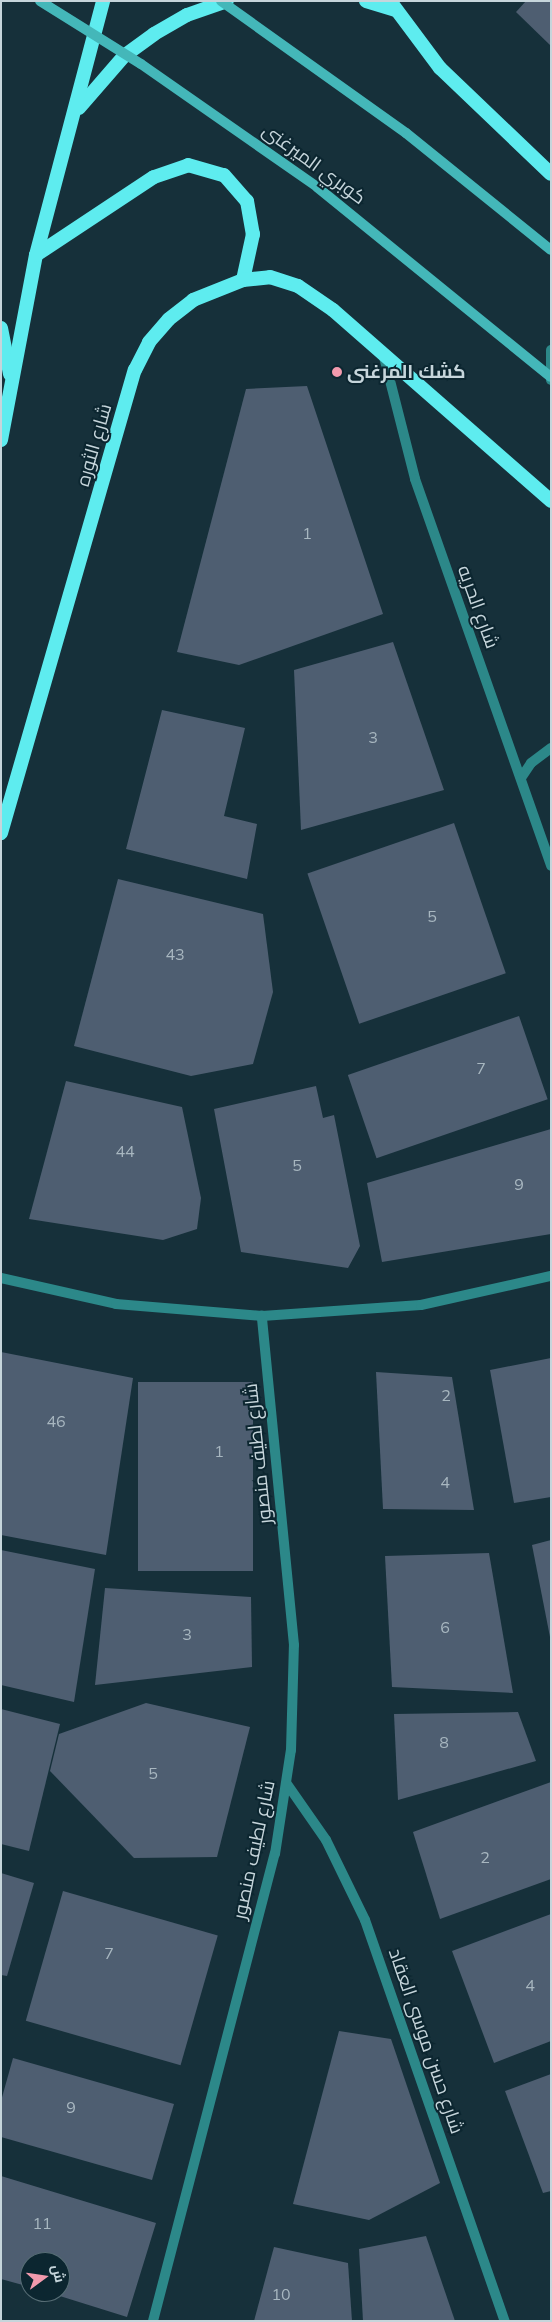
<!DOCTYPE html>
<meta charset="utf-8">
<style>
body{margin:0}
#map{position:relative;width:552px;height:2322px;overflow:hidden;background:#16303a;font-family:Mulish,Cairo,sans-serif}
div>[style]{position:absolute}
.building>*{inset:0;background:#4e5e71;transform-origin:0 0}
.service>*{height:10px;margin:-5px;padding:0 5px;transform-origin:5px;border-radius:5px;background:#2c8889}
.minor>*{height:10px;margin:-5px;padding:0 5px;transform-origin:5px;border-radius:5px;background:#2c8889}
.tertiary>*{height:10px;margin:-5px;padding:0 5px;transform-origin:5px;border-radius:5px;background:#2c8889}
.trunk>*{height:14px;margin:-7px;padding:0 7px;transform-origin:7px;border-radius:7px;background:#5eecef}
.secondary-bridge>*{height:10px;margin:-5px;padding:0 5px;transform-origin:5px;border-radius:5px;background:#44b7b9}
.dots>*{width:14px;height:14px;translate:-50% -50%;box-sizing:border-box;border:2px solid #0c2630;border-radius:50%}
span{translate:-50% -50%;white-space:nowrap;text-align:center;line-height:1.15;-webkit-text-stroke:4px #0c2630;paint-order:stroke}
.number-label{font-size:16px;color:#a8b7c0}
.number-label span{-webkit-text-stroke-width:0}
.street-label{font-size:19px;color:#c6d5db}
.poi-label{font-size:19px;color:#c6d5db;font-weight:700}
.left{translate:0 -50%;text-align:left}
.frame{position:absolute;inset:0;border:2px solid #c6d5db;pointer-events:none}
.north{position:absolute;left:20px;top:2252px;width:50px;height:50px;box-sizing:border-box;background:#0c2630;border:1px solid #566c74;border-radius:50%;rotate:76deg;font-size:14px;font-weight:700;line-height:20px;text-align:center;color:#c6d5db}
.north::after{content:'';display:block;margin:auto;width:18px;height:22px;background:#f29aad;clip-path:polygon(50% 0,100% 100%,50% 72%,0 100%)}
</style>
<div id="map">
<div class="building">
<i style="clip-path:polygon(526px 1px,551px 1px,551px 46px,516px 12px)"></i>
<i style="clip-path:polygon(307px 386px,383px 614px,239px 665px,177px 652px,246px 389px)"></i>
<i style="clip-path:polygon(393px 642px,444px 790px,301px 830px,294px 670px)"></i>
<i style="clip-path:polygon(162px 710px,245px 728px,224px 816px,257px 824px,247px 879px,126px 849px)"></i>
<i style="left:454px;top:823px;width:159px;height:155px;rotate:71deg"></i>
<i style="clip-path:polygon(118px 879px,263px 914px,273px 992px,253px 1064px,191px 1076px,74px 1046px)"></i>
<i style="left:519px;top:1016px;width:88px;height:181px;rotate:71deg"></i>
<i style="clip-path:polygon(66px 1081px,182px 1107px,201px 1198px,197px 1229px,163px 1240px,29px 1219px)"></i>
<i style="clip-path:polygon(316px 1086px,323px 1118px,334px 1115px,360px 1246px,348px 1268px,241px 1252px,214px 1109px)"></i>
<i style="clip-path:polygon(551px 1129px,551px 1234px,382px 1262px,367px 1183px)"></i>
<i style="clip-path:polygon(1px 1352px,133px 1378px,106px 1555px,1px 1535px)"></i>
<i style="clip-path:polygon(551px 1358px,551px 1497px,514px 1503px,490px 1370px)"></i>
<i style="clip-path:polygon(376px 1372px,452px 1377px,474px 1510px,383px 1509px)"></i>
<i style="left:138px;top:1382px;width:115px;height:189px"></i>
<i style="clip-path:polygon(551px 1540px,551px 1637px,550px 1637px,532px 1545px)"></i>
<i style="clip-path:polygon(1px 1550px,95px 1569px,74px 1702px,1px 1685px)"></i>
<i style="clip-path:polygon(489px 1553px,513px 1693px,392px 1687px,385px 1556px)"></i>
<i style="clip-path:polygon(105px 1588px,251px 1597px,252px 1667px,95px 1685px)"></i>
<i style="clip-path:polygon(146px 1703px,250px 1727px,217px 1857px,134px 1858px,50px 1771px,59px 1734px)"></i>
<i style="clip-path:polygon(1px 1709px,60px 1724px,29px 1851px,1px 1844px)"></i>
<i style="clip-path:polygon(518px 1712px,536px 1761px,398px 1800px,394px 1714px)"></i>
<i style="clip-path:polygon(551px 1782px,551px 1879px,440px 1919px,413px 1832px)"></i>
<i style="clip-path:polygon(1px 1873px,34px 1883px,7px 1976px,1px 1975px)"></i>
<i style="left:63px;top:1891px;width:161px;height:135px;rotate:16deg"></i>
<i style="clip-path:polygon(551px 1914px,551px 2041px,494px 2063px,452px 1951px)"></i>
<i style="clip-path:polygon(339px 2031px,391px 2039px,440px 2183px,369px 2220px,293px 2204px)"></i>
<i style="clip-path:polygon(13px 2058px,174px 2104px,152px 2180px,1px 2137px,1px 2101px)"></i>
<i style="clip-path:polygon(551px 2074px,551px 2191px,543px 2193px,505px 2091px)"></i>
<i style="clip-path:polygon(1px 2176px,156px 2223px,127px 2317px,47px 2292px,60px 2292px,60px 2262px,30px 2262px,30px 2287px,1px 2279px)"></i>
<i style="clip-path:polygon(426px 2236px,455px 2321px,363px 2321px,359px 2249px)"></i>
<i style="clip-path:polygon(274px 2247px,348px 2263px,352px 2321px,254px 2321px)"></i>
</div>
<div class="service">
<i style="left:551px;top:350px;width:30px;rotate:90deg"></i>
</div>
<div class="minor">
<i style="left:1px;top:1278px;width:118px;rotate:12.7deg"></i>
<i style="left:116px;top:1304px;width:146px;rotate:4.7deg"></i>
<i style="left:262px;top:1316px;width:159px;rotate:-4deg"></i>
<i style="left:421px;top:1305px;width:133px;rotate:-12.6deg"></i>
<i style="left:287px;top:1784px;width:68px;rotate:55.1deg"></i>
<i style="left:326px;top:1840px;width:89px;rotate:64deg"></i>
<i style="left:365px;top:1920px;width:425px;rotate:70.8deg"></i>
<i style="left:153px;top:2321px;width:483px;rotate:-75.4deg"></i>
<i style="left:275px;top:1854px;width:105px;rotate:-81.3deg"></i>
<i style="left:291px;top:1750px;width:105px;rotate:-88.4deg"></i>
<i style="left:294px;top:1645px;width:331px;rotate:-95.6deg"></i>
</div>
<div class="tertiary">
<i style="left:384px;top:357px;width:126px;rotate:75.7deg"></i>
<i style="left:415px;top:479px;width:410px;rotate:70.6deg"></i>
<i style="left:521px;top:778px;width:18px;rotate:-56deg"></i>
<i style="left:531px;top:763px;width:25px;rotate:-37deg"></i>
</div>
<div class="trunk">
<i style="left:366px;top:1px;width:31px;rotate:17deg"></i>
<i style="left:390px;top:1px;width:84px;rotate:53.3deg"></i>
<i style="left:440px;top:68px;width:153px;rotate:43.7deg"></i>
<i style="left:79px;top:108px;width:69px;rotate:-49.1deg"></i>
<i style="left:124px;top:56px;width:37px;rotate:-36deg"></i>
<i style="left:154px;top:34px;width:38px;rotate:-30deg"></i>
<i style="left:187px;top:15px;width:42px;rotate:-19.3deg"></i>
<i style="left:36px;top:255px;width:141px;rotate:-33.5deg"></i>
<i style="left:154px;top:177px;width:36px;rotate:-19deg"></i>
<i style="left:188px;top:165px;width:37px;rotate:16deg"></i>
<i style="left:224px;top:175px;width:35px;rotate:49deg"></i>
<i style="left:247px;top:201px;width:34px;rotate:80deg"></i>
<i style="left:253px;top:234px;width:47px;rotate:102.3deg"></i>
<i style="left:1px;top:328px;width:47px;rotate:78.9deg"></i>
<i style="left:1px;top:440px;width:188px;rotate:-79.3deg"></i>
<i style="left:36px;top:255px;width:263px;rotate:-75.2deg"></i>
<i style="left:1px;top:833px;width:482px;rotate:-73.9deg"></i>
<i style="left:135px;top:370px;width:31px;rotate:-63deg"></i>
<i style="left:149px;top:342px;width:30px;rotate:-49deg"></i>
<i style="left:169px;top:319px;width:31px;rotate:-38deg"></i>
<i style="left:193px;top:300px;width:54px;rotate:-21.8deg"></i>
<i style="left:243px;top:280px;width:27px;rotate:-6deg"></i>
<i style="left:270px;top:277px;width:29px;rotate:18deg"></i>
<i style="left:298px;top:286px;width:42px;rotate:34.4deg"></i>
<i style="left:333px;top:310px;width:290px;rotate:41.2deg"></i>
</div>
<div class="secondary-bridge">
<i style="left:40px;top:1px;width:119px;rotate:32deg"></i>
<i style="left:141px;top:64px;width:215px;rotate:34.9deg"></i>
<i style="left:317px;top:187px;width:301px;rotate:39.1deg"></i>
<i style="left:221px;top:1px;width:227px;rotate:35.5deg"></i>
<i style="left:406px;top:133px;width:186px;rotate:38.9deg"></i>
</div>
<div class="dots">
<i style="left:337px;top:372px;background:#f29aad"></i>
</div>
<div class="number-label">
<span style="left:307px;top:533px">1</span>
<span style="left:373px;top:737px">3</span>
<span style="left:432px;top:916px">5</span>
<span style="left:175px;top:954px">43</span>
<span style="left:481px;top:1068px">7</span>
<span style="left:125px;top:1151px">44</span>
<span style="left:297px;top:1165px">5</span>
<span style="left:519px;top:1184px">9</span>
<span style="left:446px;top:1395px">2</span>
<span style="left:56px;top:1421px">46</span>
<span style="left:219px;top:1451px">1</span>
<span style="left:445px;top:1482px">4</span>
<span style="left:445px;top:1627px">6</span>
<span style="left:187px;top:1634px">3</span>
<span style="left:444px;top:1742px">8</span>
<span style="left:153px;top:1773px">5</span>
<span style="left:485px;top:1857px">2</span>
<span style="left:109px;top:1953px">7</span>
<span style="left:530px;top:1985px">4</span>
<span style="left:71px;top:2107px">9</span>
<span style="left:42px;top:2223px">11</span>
<span style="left:281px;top:2294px">10</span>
</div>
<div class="street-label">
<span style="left:314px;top:164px;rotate:36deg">كوبري الميرغنى</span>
<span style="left:94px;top:445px;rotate:-74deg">شارع الثوره</span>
<span style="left:478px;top:607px;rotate:70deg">شارع الحريه</span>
<span style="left:258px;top:1454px;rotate:-96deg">شارع لطيف منصور</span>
<span style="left:254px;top:1850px;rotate:-78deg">شارع لطيف منصور</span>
<span style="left:426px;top:2041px;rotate:71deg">شارع حسن موسى العقاد</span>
</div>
<div class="poi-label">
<span class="left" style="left:347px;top:372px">كشك المرغنى</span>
</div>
<div class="frame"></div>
<div class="north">ش</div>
</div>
